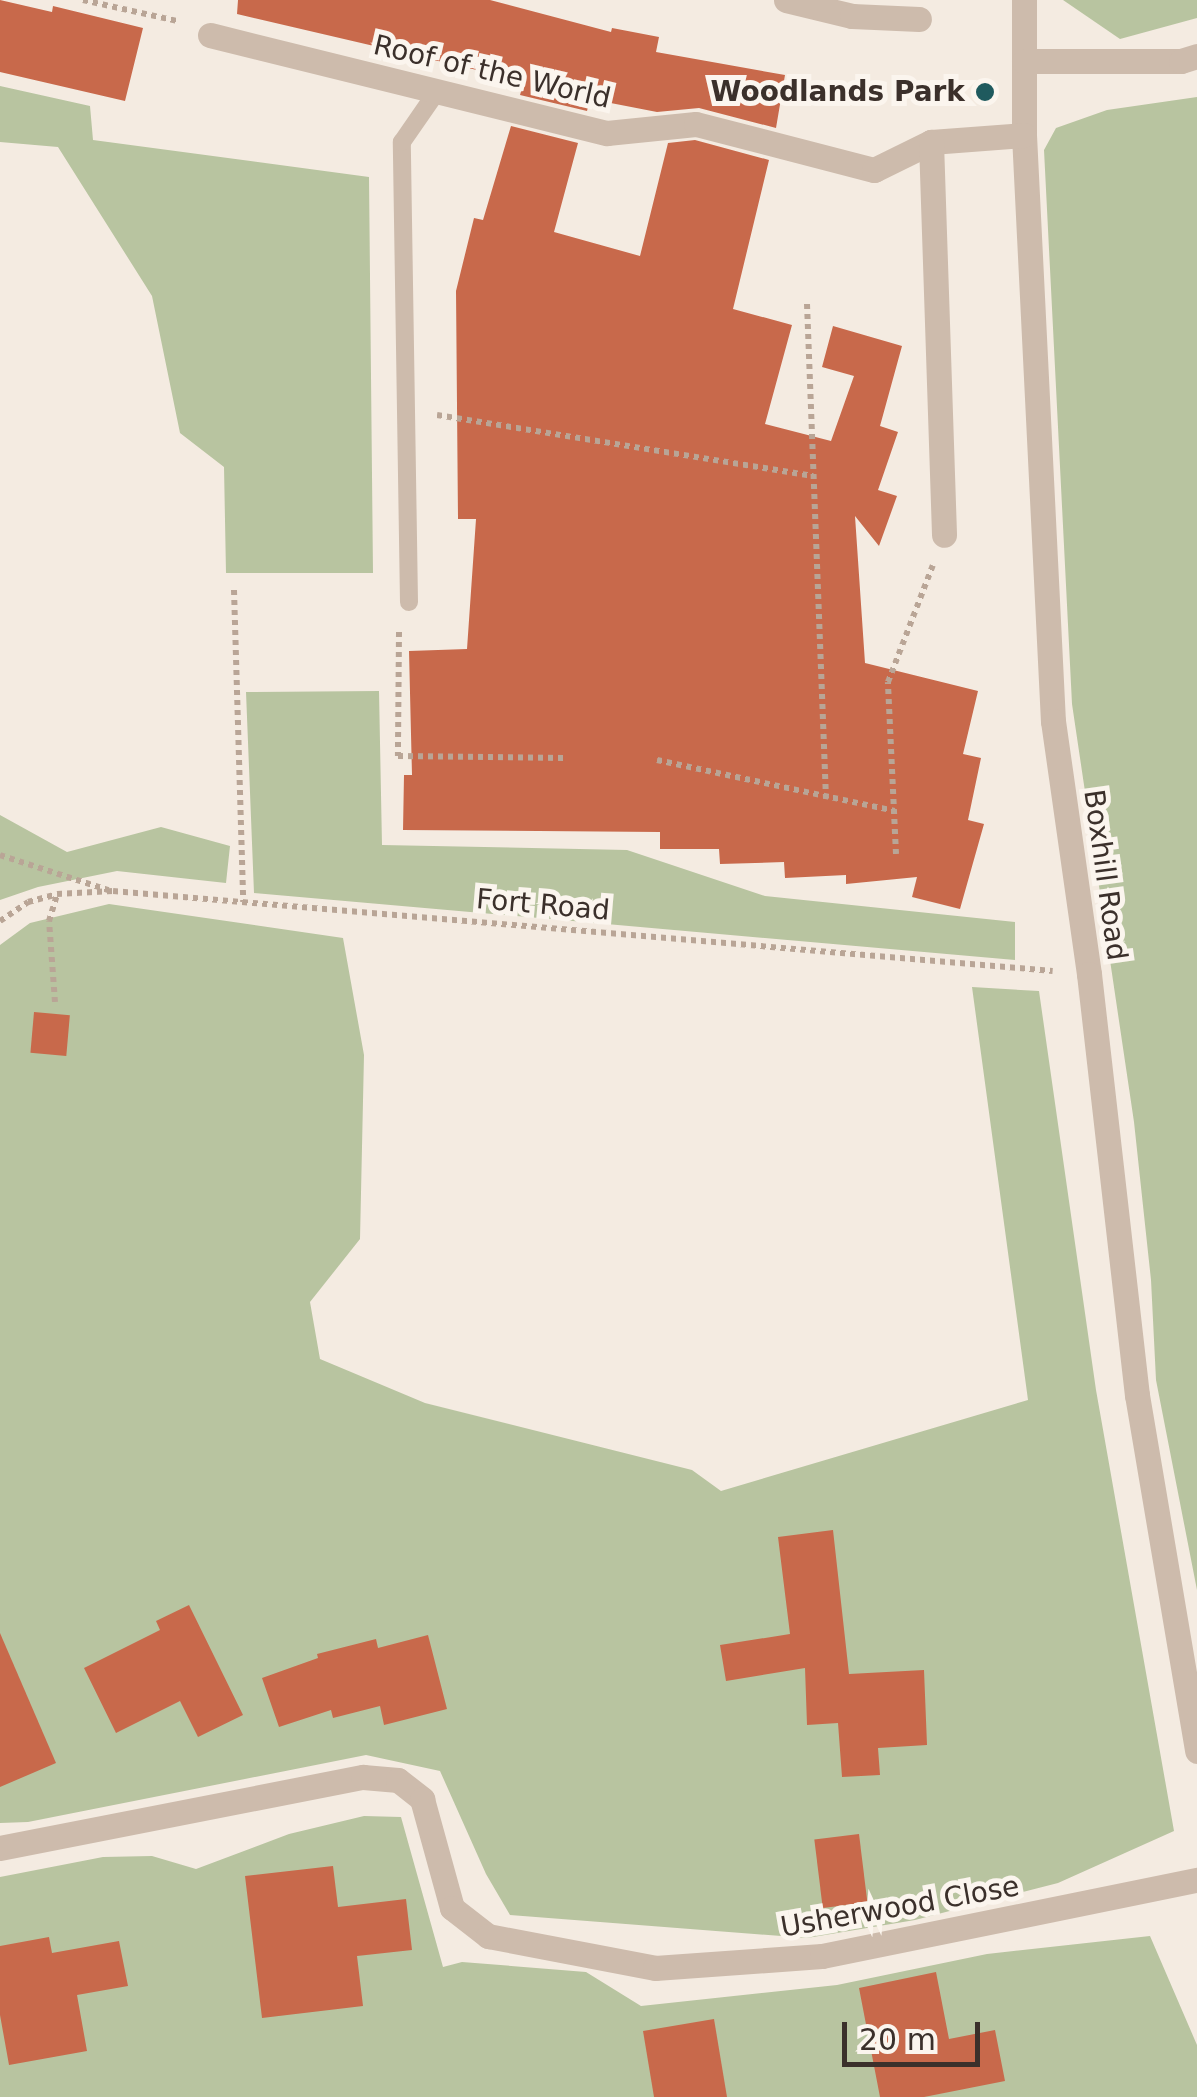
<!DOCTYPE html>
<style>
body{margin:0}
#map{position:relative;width:1197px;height:2097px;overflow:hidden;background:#f4ebe1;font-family:"DejaVu Sans",sans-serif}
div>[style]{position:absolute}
.green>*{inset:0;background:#b8c4a0}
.building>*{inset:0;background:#c8694b;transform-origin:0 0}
.path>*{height:6px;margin-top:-3px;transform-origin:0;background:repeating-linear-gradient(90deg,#b9a596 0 5px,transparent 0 10px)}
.lane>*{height:18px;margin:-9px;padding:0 9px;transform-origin:9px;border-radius:9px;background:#cdbbac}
.street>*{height:25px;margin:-12.5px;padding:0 12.5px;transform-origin:12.5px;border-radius:12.5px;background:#cdbbac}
.dots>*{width:28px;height:28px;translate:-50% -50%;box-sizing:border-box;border:5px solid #fbf5ee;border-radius:50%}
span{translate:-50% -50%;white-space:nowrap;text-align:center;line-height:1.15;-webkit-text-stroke:10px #fbf5ee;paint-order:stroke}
.street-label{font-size:28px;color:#3b302b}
.poi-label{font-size:28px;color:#3b302b;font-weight:700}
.right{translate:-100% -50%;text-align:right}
.scale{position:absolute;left:842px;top:2022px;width:138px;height:45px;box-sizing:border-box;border:5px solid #3b302b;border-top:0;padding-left:12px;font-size:30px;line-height:35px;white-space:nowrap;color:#3b302b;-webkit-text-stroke:8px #fbf5ee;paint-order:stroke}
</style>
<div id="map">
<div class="green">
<i style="clip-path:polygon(1063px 0,1197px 0,1197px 18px,1120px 39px)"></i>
<i style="clip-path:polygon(0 86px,90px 106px,93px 140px,369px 177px,373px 573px,226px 573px,224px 467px,180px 433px,152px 296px,58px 147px,0 142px)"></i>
<i style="clip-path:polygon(1197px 97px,1197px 1590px,1156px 1380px,1151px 1280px,1134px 1122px,1072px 704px,1044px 150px,1056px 128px,1107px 110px)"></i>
<i style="clip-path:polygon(379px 691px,382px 845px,627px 850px,765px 896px,1015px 922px,1015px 960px,254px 893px,246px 692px)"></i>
<i style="clip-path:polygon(0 815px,67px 852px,161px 827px,230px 846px,226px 883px,117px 871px,38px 887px,0 900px)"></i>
<i style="clip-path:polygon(109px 904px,343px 938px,364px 1055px,360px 1239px,310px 1302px,320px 1359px,425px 1403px,692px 1470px,721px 1491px,1028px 1400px,972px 987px,1039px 991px,1096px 1390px,1174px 1831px,1058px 1883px,915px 1920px,807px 1938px,510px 1915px,486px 1874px,440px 1771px,366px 1755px,28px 1822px,0 1823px,0 945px,30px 923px)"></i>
<i style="clip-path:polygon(364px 1816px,401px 1817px,443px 1967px,462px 1962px,586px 1972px,641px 2006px,837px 1985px,987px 1954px,1150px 1936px,1197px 2045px,1197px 2097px,0 2097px,0 1877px,103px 1857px,152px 1856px,196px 1869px,289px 1834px)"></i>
</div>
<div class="building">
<i style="clip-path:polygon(0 0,52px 12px,53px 6px,143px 28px,125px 101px,0 72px)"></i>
<i style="clip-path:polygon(238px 0,490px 0,611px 32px,612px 28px,659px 37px,656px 52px,785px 75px,776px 128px,699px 108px,657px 112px,590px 99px,587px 111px,520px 95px,524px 81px,237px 14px)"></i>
<i style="clip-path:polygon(511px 126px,578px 143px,554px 232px,640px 256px,668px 143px,695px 140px,769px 160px,733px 309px,792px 325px,765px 424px,831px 441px,854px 376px,822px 367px,833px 326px,902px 346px,880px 426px,898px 432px,878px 490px,897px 496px,879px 546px,855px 516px,865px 663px,978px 691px,963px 754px,981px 758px,968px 820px,984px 824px,960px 909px,912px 897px,917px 877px,846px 884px,846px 875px,785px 878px,784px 862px,720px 864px,719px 849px,660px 849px,660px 832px,403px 830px,404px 775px,412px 775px,409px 651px,467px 649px,476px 519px,458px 519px,456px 291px,474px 218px,483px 220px)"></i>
<i style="left:34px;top:1012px;width:36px;height:41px;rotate:5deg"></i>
<i style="clip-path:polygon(833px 1530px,849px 1674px,924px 1670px,927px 1745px,878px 1748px,880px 1775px,842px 1777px,838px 1723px,807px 1725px,805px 1668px,726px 1681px,720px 1645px,790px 1634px,778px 1537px)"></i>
<i style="clip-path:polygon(189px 1605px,243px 1715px,198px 1737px,180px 1701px,116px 1733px,84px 1668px,160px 1630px,156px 1621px)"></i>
<i style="clip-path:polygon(0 1633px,56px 1763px,0 1787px)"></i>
<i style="clip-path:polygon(428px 1635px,447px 1709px,384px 1725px,380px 1706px,333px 1718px,331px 1710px,279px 1727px,262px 1678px,318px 1658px,317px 1654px,376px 1639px,378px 1648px)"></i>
<i style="left:859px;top:1834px;width:69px;height:45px;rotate:83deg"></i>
<i style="clip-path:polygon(333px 1866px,338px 1907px,406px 1899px,412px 1950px,357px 1956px,363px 2006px,262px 2018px,245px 1876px)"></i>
<i style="clip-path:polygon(49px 1937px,52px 1953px,119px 1941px,128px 1986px,77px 1995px,87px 2051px,9px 2065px,0 2015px,0 1946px)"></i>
<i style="clip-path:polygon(936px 1972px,949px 2039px,995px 2030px,1005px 2081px,924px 2097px,880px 2097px,859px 1988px)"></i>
<i style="clip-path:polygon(714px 2019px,727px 2097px,654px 2097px,643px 2031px)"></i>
</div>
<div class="path">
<i style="left:83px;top:0;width:96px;rotate:12.6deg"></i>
<i style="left:807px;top:304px;width:495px;rotate:87.8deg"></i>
<i style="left:437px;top:415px;width:381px;rotate:9.2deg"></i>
<i style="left:234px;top:590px;width:312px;rotate:88.3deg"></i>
<i style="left:399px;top:632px;width:124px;rotate:90.5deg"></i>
<i style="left:398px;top:756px;width:166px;rotate:0.7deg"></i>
<i style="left:657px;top:760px;width:243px;rotate:12.1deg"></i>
<i style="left:896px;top:854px;width:172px;rotate:-92.7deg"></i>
<i style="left:888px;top:682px;width:125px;rotate:-69deg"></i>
<i style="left:0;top:855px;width:114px;rotate:18deg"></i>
<i style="left:0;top:921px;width:34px;rotate:-34deg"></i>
<i style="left:28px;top:902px;width:30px;rotate:-15deg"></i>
<i style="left:57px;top:894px;width:56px;rotate:-3.1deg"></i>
<i style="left:113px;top:891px;width:943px;rotate:4.86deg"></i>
<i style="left:55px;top:1002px;width:81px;rotate:-94.2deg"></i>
<i style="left:49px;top:921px;width:27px;rotate:-73deg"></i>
</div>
<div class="lane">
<i style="left:409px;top:602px;width:460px;rotate:-90.9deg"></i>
<i style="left:402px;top:142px;width:63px;rotate:-55.3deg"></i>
</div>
<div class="street">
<i style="left:786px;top:0;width:68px;rotate:13.6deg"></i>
<i style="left:852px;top:16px;width:67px;rotate:2.6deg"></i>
<i style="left:1024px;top:0;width:135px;rotate:90deg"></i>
<i style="left:1024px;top:135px;width:587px;rotate:87.17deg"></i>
<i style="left:1053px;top:721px;width:256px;rotate:81.9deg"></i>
<i style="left:1089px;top:974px;width:424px;rotate:83.5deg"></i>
<i style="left:1137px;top:1395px;width:361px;rotate:80.4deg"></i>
<i style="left:210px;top:35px;width:409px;rotate:13.9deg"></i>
<i style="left:607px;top:133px;width:89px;rotate:-5.8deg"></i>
<i style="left:696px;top:124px;width:184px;rotate:14.5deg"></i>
<i style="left:874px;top:170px;width:64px;rotate:-26.2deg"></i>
<i style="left:931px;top:142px;width:93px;rotate:-4.3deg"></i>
<i style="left:1024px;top:61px;width:157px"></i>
<i style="left:1181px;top:61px;width:17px;rotate:-17deg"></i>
<i style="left:931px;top:142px;width:393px;rotate:88.1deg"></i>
<i style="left:0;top:1848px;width:370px;rotate:-11.1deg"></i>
<i style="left:363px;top:1777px;width:35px;rotate:5deg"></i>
<i style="left:398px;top:1780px;width:31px;rotate:38deg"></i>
<i style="left:422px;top:1799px;width:113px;rotate:74.6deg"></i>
<i style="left:452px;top:1908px;width:46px;rotate:37.9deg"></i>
<i style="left:488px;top:1936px;width:170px;rotate:10.8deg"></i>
<i style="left:655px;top:1968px;width:167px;rotate:-4.1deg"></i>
<i style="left:822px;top:1956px;width:383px;rotate:-11.5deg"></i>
</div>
<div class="dots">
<i style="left:985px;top:92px;background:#1f5a5e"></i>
</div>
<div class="street-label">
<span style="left:492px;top:72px;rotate:13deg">Roof of the World</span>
<span style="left:1105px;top:875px;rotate:82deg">Boxhill Road</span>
<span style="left:543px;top:905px;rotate:5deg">Fort Road</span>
<span style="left:900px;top:1907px;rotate:-10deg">Usherwood Close</span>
</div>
<div class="poi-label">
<span class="right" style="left:965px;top:92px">Woodlands Park</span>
</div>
<div class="scale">20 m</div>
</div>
